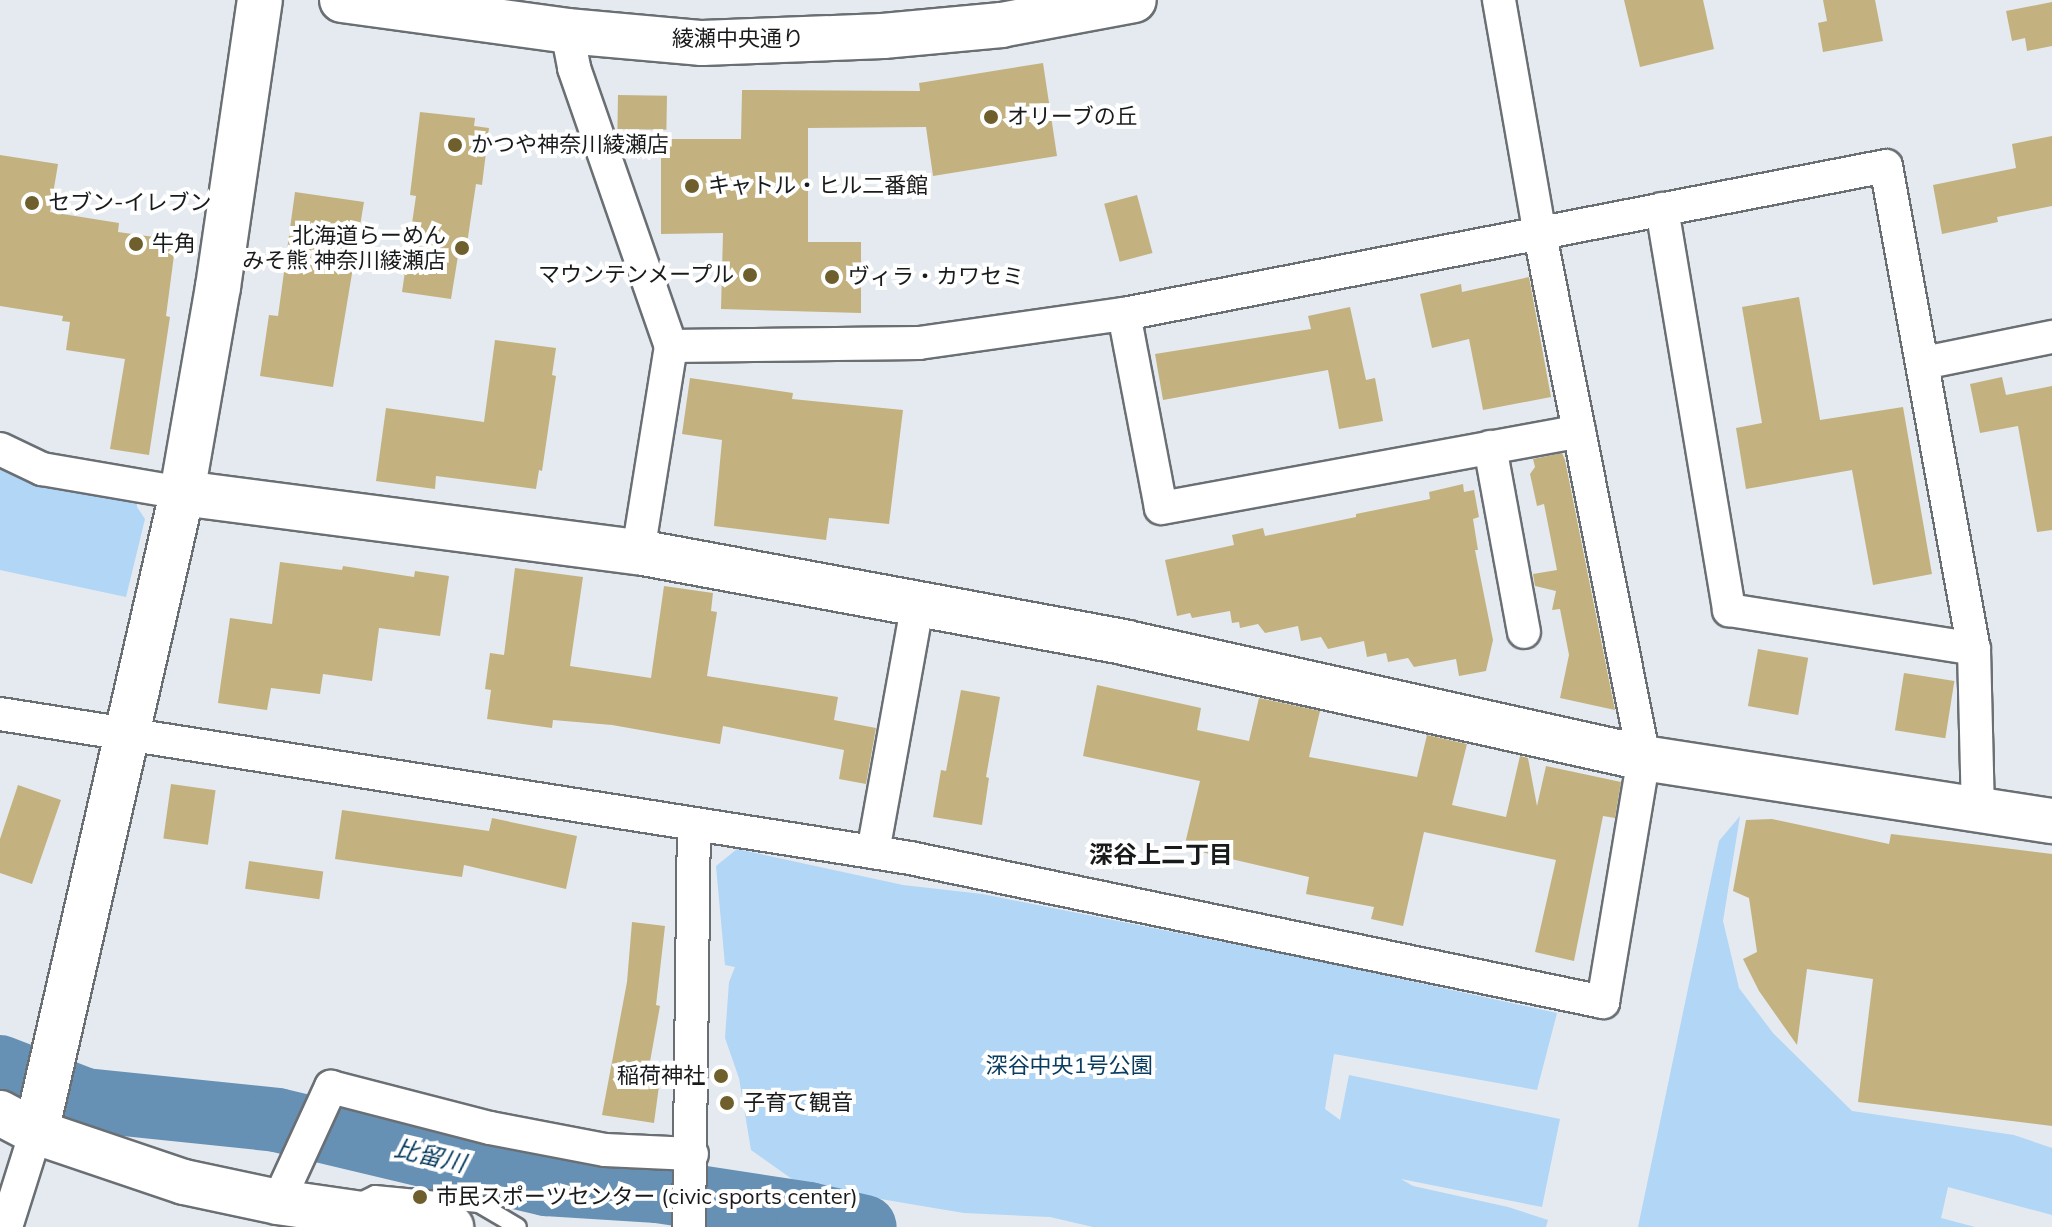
<!DOCTYPE html>
<meta charset="utf-8">
<style>
body{margin:0}
#map{position:relative;width:2052px;height:1227px;overflow:hidden;background:#e4eaef;font-family:Mulish,"Noto Sans JP",sans-serif}
div>[style]{position:absolute}
.green>*{inset:0;background:#b1d6f6}
.river>*{height:64px;margin:-32px;padding:0 32px;transform-origin:32px;border-radius:32px;background:#6690b4}
.building>*{inset:0;background:#c3b27f;transform-origin:0 0}
.roads{filter:drop-shadow(2px 0 #6a6f74) drop-shadow(-2px 0 #6a6f74) drop-shadow(0 2px #6a6f74) drop-shadow(0 -2px #6a6f74)}
.lane>*{height:16px;margin:-8px;padding:0 8px;transform-origin:8px;border-radius:8px;background:#fff}
.street>*{height:32px;margin:-16px;padding:0 16px;transform-origin:16px;border-radius:16px;background:#fff}
.secondary>*{height:44px;margin:-22px;padding:0 22px;transform-origin:22px;border-radius:22px;background:#fff}
.primary>*{height:44px;margin:-22px;padding:0 22px;transform-origin:22px;border-radius:22px;background:#fff}
.dots>*{width:22px;height:22px;translate:-50% -50%;box-sizing:border-box;border:4px solid #fff;border-radius:50%}
span{translate:-50% -50%;white-space:nowrap;text-align:center;line-height:1.15;-webkit-text-stroke:8px #fff;paint-order:stroke}
.street-label{font-size:22px;color:#181a1b}
.poi-label{font-size:22px;color:#181a1b}
.left{translate:0 -50%;text-align:left}
.right{translate:-100% -50%;text-align:right}
.park-label{font-size:22px;color:#083d61}
.neighbourhood-label{font-size:24px;color:#181a1b;font-weight:700}
.water-label{font-size:24px;color:#03385c;font-style:italic}
</style>
<div id="map">
<div class="green">
<i style="clip-path:polygon(0 461px,136px 496px,137px 507px,145px 519px,126px 597px,0 570px)"></i>
<i style="clip-path:polygon(1740px 816px,1723px 921px,1739px 988px,1773px 1033px,1852px 1111px,2014px 1135px,2052px 1148px,2052px 1215px,1948px 1187px,1941px 1218px,1975px 1227px,1638px 1227px,1719px 841px)"></i>
<i style="clip-path:polygon(737px 849px,903px 885px,982px 894px,1323px 962px,1557px 1013px,1537px 1090px,1334px 1054px,1325px 1109px,1340px 1120px,1349px 1075px,1560px 1119px,1542px 1207px,1401px 1179px,1413px 1186px,1508px 1207px,1548px 1220px,1546px 1227px,1093px 1227px,1050px 1217px,964px 1213px,916px 1205px,816px 1188px,792px 1179px,751px 1150px,739px 1078px,725px 1038px,729px 982px,735px 967px,725px 965px,716px 866px)"></i>
</div>
<div class="river">
<i style="left:0;top:1067px;width:91px;rotate:21.2deg"></i>
<i style="left:85px;top:1100px;width:193px;rotate:5.9deg"></i>
<i style="left:277px;top:1120px;width:277px;rotate:13.4deg"></i>
<i style="left:546px;top:1184px;width:112px;rotate:3.6deg"></i>
<i style="left:658px;top:1191px;width:152px;rotate:8.7deg"></i>
<i style="left:808px;top:1214px;width:58px;rotate:12.8deg"></i>
</div>
<div class="building">
<i style="clip-path:polygon(1624px 0,1703px 0,1714px 49px,1640px 67px)"></i>
<i style="clip-path:polygon(1823px 0,1875px 0,1883px 41px,1823px 52px,1818px 23px,1827px 21px)"></i>
<i style="clip-path:polygon(2052px 2px,2052px 46px,2027px 51px,2025px 38px,2012px 41px,2006px 11px)"></i>
<i style="clip-path:polygon(1043px 63px,1057px 156px,933px 176px,926px 127px,808px 128px,808px 242px,861px 242px,861px 313px,721px 309px,723px 233px,661px 234px,661px 139px,741px 139px,742px 90px,920px 91px,919px 83px)"></i>
<i style="left:618px;top:95px;width:49px;height:34px;rotate:1deg"></i>
<i style="clip-path:polygon(420px 112px,475px 118px,474px 126px,489px 128px,482px 185px,476px 184px,465px 257px,458px 256px,451px 299px,402px 292px,416px 196px,410px 195px)"></i>
<i style="clip-path:polygon(2052px 136px,2052px 206px,1997px 217px,1998px 222px,1942px 234px,1933px 185px,2016px 168px,2012px 144px)"></i>
<i style="clip-path:polygon(0 155px,58px 164px,50px 212px,119px 223px,118px 232px,176px 240px,166px 316px,170px 317px,149px 455px,110px 449px,125px 359px,66px 350px,70px 322px,62px 321px,63px 316px,0 306px)"></i>
<i style="clip-path:polygon(295px 192px,364px 202px,333px 387px,260px 376px,269px 315px,278px 316px)"></i>
<i style="left:1137px;top:195px;width:60px;height:34px;rotate:75deg"></i>
<i style="clip-path:polygon(1529px 277px,1551px 397px,1483px 410px,1469px 339px,1432px 348px,1420px 294px,1461px 284px,1462px 292px)"></i>
<i style="clip-path:polygon(1799px 297px,1820px 420px,1903px 407px,1932px 574px,1873px 585px,1852px 470px,1746px 489px,1736px 428px,1762px 423px,1742px 307px)"></i>
<i style="clip-path:polygon(1350px 307px,1366px 380px,1375px 378px,1383px 421px,1339px 429px,1328px 370px,1163px 400px,1155px 354px,1311px 329px,1308px 316px)"></i>
<i style="clip-path:polygon(495px 340px,556px 348px,552px 375px,556px 376px,542px 471px,539px 470px,536px 489px,436px 476px,435px 489px,376px 481px,386px 408px,484px 422px)"></i>
<i style="clip-path:polygon(2002px 377px,2006px 395px,2052px 386px,2052px 530px,2037px 532px,2018px 426px,1980px 433px,1970px 384px)"></i>
<i style="clip-path:polygon(690px 378px,793px 393px,792px 399px,903px 410px,889px 524px,829px 518px,826px 540px,714px 526px,722px 440px,682px 434px)"></i>
<i style="clip-path:polygon(1562px 453px,1565px 460px,1615px 710px,1560px 698px,1569px 655px,1560px 609px,1552px 610px,1556px 591px,1535px 586px,1533px 574px,1557px 570px,1544px 504px,1537px 506px,1530px 474px,1535px 467px,1533px 459px)"></i>
<i style="clip-path:polygon(1463px 484px,1464px 492px,1474px 490px,1479px 517px,1473px 519px,1478px 550px,1475px 550px,1493px 640px,1486px 671px,1459px 676px,1456px 659px,1414px 667px,1408px 658px,1388px 662px,1386px 653px,1367px 657px,1364px 641px,1328px 649px,1321px 637px,1301px 641px,1298px 626px,1265px 633px,1258px 624px,1240px 628px,1239px 622px,1232px 623px,1230px 611px,1192px 618px,1190px 613px,1177px 616px,1165px 560px,1234px 545px,1232px 535px,1263px 528px,1265px 536px,1356px 517px,1356px 514px,1430px 499px,1429px 492px)"></i>
<i style="clip-path:polygon(280px 562px,342px 570px,343px 566px,414px 577px,415px 571px,449px 576px,440px 636px,379px 628px,372px 681px,323px 674px,320px 694px,271px 688px,267px 710px,218px 703px,230px 618px,272px 624px)"></i>
<i style="clip-path:polygon(515px 568px,583px 577px,570px 666px,651px 678px,664px 586px,713px 593px,711px 611px,717px 612px,707px 676px,838px 697px,834px 720px,876px 728px,866px 784px,839px 779px,844px 750px,723px 726px,720px 744px,612px 725px,553px 720px,552px 728px,487px 719px,491px 690px,485px 689px,490px 653px,504px 655px)"></i>
<i style="left:1758px;top:649px;width:51px;height:58px;rotate:10deg"></i>
<i style="left:1904px;top:673px;width:51px;height:58px;rotate:9deg"></i>
<i style="clip-path:polygon(1097px 685px,1201px 708px,1197px 730px,1249px 741px,1259px 698px,1320px 711px,1309px 757px,1417px 777px,1427px 735px,1467px 744px,1452px 805px,1506px 817px,1520px 756px,1528px 758px,1537px 806px,1546px 766px,1621px 782px,1615px 818px,1603px 816px,1574px 961px,1535px 952px,1556px 860px,1424px 832px,1403px 926px,1371px 919px,1374px 907px,1306px 894px,1309px 877px,1184px 848px,1200px 781px,1083px 756px)"></i>
<i style="clip-path:polygon(961px 690px,1000px 697px,986px 777px,989px 778px,982px 825px,933px 817px,941px 770px,946px 771px)"></i>
<i style="left:171px;top:784px;width:45px;height:55px;rotate:8deg"></i>
<i style="clip-path:polygon(18px 785px,61px 800px,32px 884px,0 873px,0 839px)"></i>
<i style="clip-path:polygon(342px 810px,489px 831px,492px 818px,577px 836px,566px 889px,464px 865px,462px 877px,335px 859px)"></i>
<i style="clip-path:polygon(1772px 819px,1889px 844px,1891px 834px,2052px 854px,2052px 1126px,1858px 1102px,1873px 979px,1807px 969px,1797px 1045px,1759px 991px,1743px 959px,1757px 952px,1749px 898px,1733px 891px,1746px 820px)"></i>
<i style="left:249px;top:861px;width:75px;height:28px;rotate:8deg"></i>
<i style="clip-path:polygon(632px 922px,665px 926px,656px 1005px,660px 1006px,646px 1084px,659px 1086px,654px 1123px,602px 1115px,627px 982px)"></i>
</div>
<div class="roads">
<div class="lane">
<i style="left:363px;top:1200px;width:13px;rotate:-27deg"></i>
<i style="left:375px;top:1194px;width:104px;rotate:5.5deg"></i>
<i style="left:479px;top:1204px;width:45px;rotate:30.5deg"></i>
</div>
<div class="street">
<i style="left:567px;top:31px;width:38px;rotate:79deg"></i>
<i style="left:574px;top:68px;width:294px;rotate:70.8deg"></i>
<i style="left:671px;top:346px;width:209px;rotate:99.1deg"></i>
<i style="left:1662px;top:209px;width:407px;rotate:80.5deg"></i>
<i style="left:1729px;top:610px;width:248px;rotate:9deg"></i>
<i style="left:1124px;top:314px;width:197px;rotate:79.2deg"></i>
<i style="left:1161px;top:508px;width:425px;rotate:-10.4deg"></i>
<i style="left:671px;top:346px;width:248px;rotate:-0.7deg"></i>
<i style="left:919px;top:343px;width:207px;rotate:-8.1deg"></i>
<i style="left:1124px;top:314px;width:776px;rotate:-10.99deg"></i>
<i style="left:1886px;top:166px;width:491px;rotate:79.7deg"></i>
<i style="left:1974px;top:649px;width:162px;rotate:88.6deg"></i>
<i style="left:1924px;top:363px;width:131px;rotate:-11.5deg"></i>
<i style="left:1490px;top:447px;width:188px;rotate:79.6deg"></i>
<i style="left:0;top:449px;width:47px;rotate:25.5deg"></i>
<i style="left:42px;top:469px;width:142px;rotate:9.7deg"></i>
<i style="left:0;top:714px;width:921px;rotate:8.99deg"></i>
<i style="left:910px;top:858px;width:708px;rotate:11.74deg"></i>
<i style="left:1603px;top:1002px;width:247px;rotate:-80.5deg"></i>
<i style="left:1644px;top:758px;width:533px;rotate:-101.25deg"></i>
<i style="left:1540px;top:235px;width:239px;rotate:-99.9deg"></i>
<i style="left:873px;top:852px;width:253px;rotate:-79.8deg"></i>
<i style="left:278px;top:1202px;width:127px;rotate:-65.3deg"></i>
<i style="left:331px;top:1087px;width:164px;rotate:14.5deg"></i>
<i style="left:490px;top:1128px;width:117px;rotate:10.8deg"></i>
<i style="left:605px;top:1150px;width:87px;rotate:2.6deg"></i>
<i style="left:6px;top:1227px;width:100px;rotate:-72.5deg"></i>
<i style="left:689px;top:1227px;width:402px;rotate:-89.3deg"></i>
</div>
<div class="secondary">
<i style="left:182px;top:493px;width:460px;rotate:7.4deg"></i>
<i style="left:638px;top:552px;width:497px;rotate:10.5deg"></i>
<i style="left:1127px;top:643px;width:530px;rotate:12.54deg"></i>
<i style="left:1644px;top:758px;width:413px;rotate:8.8deg"></i>
<i style="left:0;top:1113px;width:41px;rotate:27.8deg"></i>
<i style="left:36px;top:1132px;width:156px;rotate:18.7deg"></i>
<i style="left:184px;top:1182px;width:96px;rotate:12deg"></i>
<i style="left:278px;top:1202px;width:175px;rotate:8.2deg"></i>
<i style="left:36px;top:1132px;width:655px;rotate:-77.13deg"></i>
<i style="left:182px;top:493px;width:209px;rotate:-80.1deg"></i>
<i style="left:218px;top:287px;width:290px;rotate:-81.7deg"></i>
</div>
<div class="primary">
<i style="left:342px;top:0;width:227px;rotate:7.8deg"></i>
<i style="left:567px;top:31px;width:136px;rotate:5.1deg"></i>
<i style="left:702px;top:43px;width:181px;rotate:-2.2deg"></i>
<i style="left:883px;top:36px;width:119px;rotate:-5.3deg"></i>
<i style="left:1001px;top:25px;width:135px;rotate:-10.6deg"></i>
</div>
</div>
<div class="dots">
<i style="left:991px;top:117px;background:#6e5f2c"></i>
<i style="left:455px;top:145px;background:#6e5f2c"></i>
<i style="left:692px;top:186px;background:#6e5f2c"></i>
<i style="left:32px;top:203px;background:#6e5f2c"></i>
<i style="left:136px;top:244px;background:#6e5f2c"></i>
<i style="left:462px;top:248px;background:#6e5f2c"></i>
<i style="left:750px;top:275px;background:#6e5f2c"></i>
<i style="left:832px;top:277px;background:#6e5f2c"></i>
<i style="left:721px;top:1076px;background:#6e5f2c"></i>
<i style="left:727px;top:1103px;background:#6e5f2c"></i>
<i style="left:420px;top:1197px;background:#6e5f2c"></i>
</div>
<div class="street-label">
<span style="left:738px;top:39px">綾瀬中央通り</span>
</div>
<div class="poi-label">
<span class="left" style="left:1007px;top:117px">オリーブの丘</span>
<span class="left" style="left:471px;top:145px">かつや神奈川綾瀬店</span>
<span class="left" style="left:708px;top:186px">キャトル・ヒル二番館</span>
<span class="left" style="left:48px;top:203px">セブン-イレブン</span>
<span class="right" style="left:446px;top:248px">北海道らーめん<br>みそ熊 神奈川綾瀬店</span>
<span class="left" style="left:152px;top:244px">牛角</span>
<span class="right" style="left:734px;top:275px">マウンテンメープル</span>
<span class="left" style="left:848px;top:277px">ヴィラ・カワセミ</span>
<span class="right" style="left:705px;top:1076px">稲荷神社</span>
<span class="left" style="left:743px;top:1103px">子育て観音</span>
<span class="left" style="left:436px;top:1197px">市民スポーツセンター (civic sports center)</span>
</div>
<div class="park-label">
<span style="left:1069px;top:1066px">深谷中央1号公園</span>
</div>
<div class="neighbourhood-label">
<span style="left:1161px;top:855px">深谷上二丁目</span>
</div>
<div class="water-label">
<span style="left:430px;top:1156px;rotate:13deg">比留川</span>
</div>
</div>
